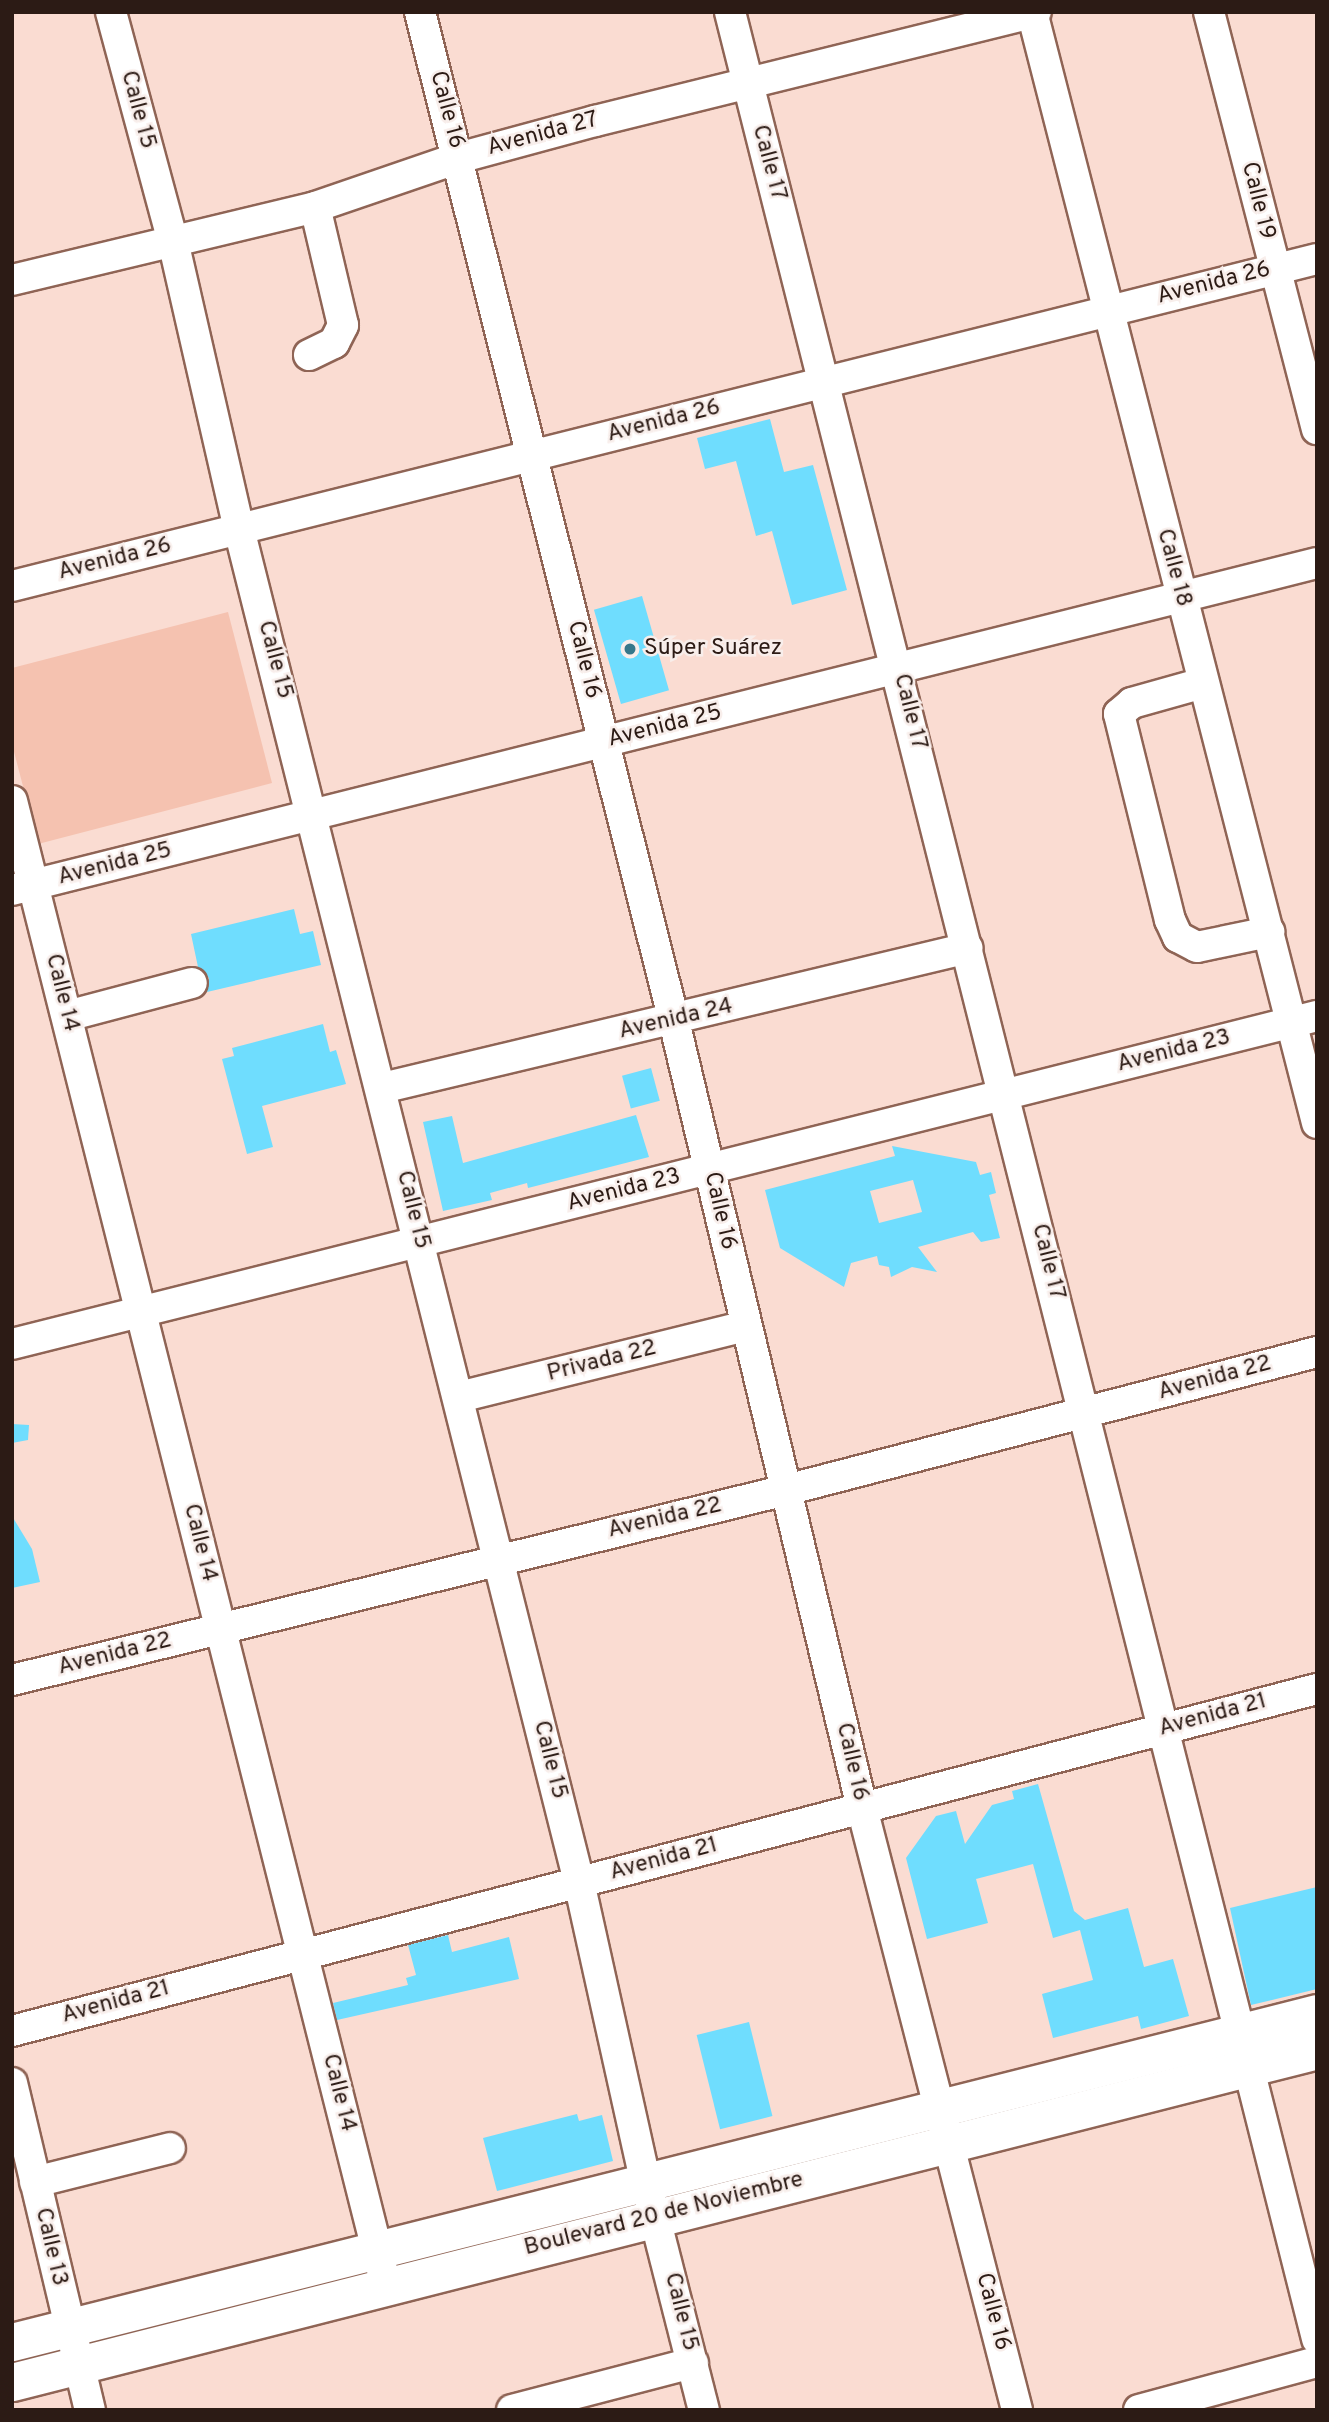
<!DOCTYPE html>
<meta charset="utf-8">
<style>
body{margin:0}
#map{position:relative;width:1329px;height:2422px;overflow:hidden;background:#fadcd2;font-family:Overpass,sans-serif}
div>[style]{position:absolute}
.green>*{inset:0;background:#f5c2b0}
.building>*{inset:0;background:#6fddfe;transform-origin:0 0}
.roads{filter:drop-shadow(2px 0 #8f6455) drop-shadow(-2px 0 #8f6455) drop-shadow(0 2px #8f6455) drop-shadow(0 -2px #8f6455)}
.minor>*{height:30px;margin:-15px;padding:0 15px;transform-origin:15px;border-radius:15px;background:#fff}
.major>*{height:37px;margin:-18.5px;padding:0 18.5px;transform-origin:18.5px;border-radius:18.5px;background:#fff}
.dots>*{width:19px;height:19px;translate:-50% -50%;box-sizing:border-box;border:4px solid #f8eeeb;border-radius:50%}
span{translate:-50% -50%;white-space:nowrap;text-align:center;line-height:1.15;-webkit-text-stroke:5px #f8eeeb;paint-order:stroke}
.street-label{font-size:23px;color:#2c1b15}
.poi-label{font-size:23px;color:#2c1b15}
.left{translate:0 -50%;text-align:left}
.frame{position:absolute;inset:0;border:14px solid #2c1b15;pointer-events:none}
</style>
<div id="map">
<div class="green">
<i style="clip-path:polygon(228px 612px,272px 783px,38px 844px,12px 744px,12px 668px)"></i>
</div>
<div class="building">
<i style="clip-path:polygon(770px 419px,784px 472px,813px 465px,847px 590px,792px 605px,772px 531px,756px 536px,736px 461px,705px 469px,697px 438px)"></i>
<i style="left:642px;top:596px;width:98px;height:50px;rotate:74deg"></i>
<i style="clip-path:polygon(294px 909px,300px 934px,313px 931px,321px 965px,207px 992px,209px 978px,198px 967px,191px 934px)"></i>
<i style="clip-path:polygon(323px 1024px,330px 1052px,336px 1050px,346px 1084px,262px 1106px,273px 1147px,247px 1154px,222px 1059px,234px 1056px,232px 1048px)"></i>
<i style="left:651px;top:1068px;width:34px;height:30px;rotate:75deg"></i>
<i style="clip-path:polygon(636px 1115px,649px 1157px,528px 1188px,527px 1183px,490px 1193px,492px 1200px,443px 1211px,423px 1122px,452px 1116px,463px 1163px)"></i>
<i style="clip-path:polygon(evenodd,892px 1146px,976px 1162px,980px 1175px,991px 1172px,996px 1193px,989px 1195px,1000px 1238px,981px 1242px,973px 1232px,918px 1247px,937px 1272px,912px 1267px,891px 1277px,889px 1267px,879px 1265px,877px 1256px,851px 1263px,844px 1287px,780px 1248px,765px 1190px,895px 1156px,892px 1146px,913px 1180px,922px 1212px,879px 1223px,870px 1191px,913px 1180px)"></i>
<i style="clip-path:polygon(12px 1424px,29px 1425px,28px 1440px,12px 1443px)"></i>
<i style="clip-path:polygon(12px 1516px,32px 1549px,40px 1582px,12px 1588px)"></i>
<i style="clip-path:polygon(1038px 1784px,1074px 1911px,1085px 1920px,1128px 1908px,1144px 1967px,1173px 1959px,1189px 2016px,1141px 2029px,1138px 2016px,1053px 2038px,1042px 1994px,1093px 1980px,1080px 1930px,1053px 1938px,1033px 1864px,976px 1879px,988px 1923px,927px 1939px,906px 1858px,936px 1816px,956px 1811px,965px 1844px,992px 1805px,1014px 1799px,1012px 1791px)"></i>
<i style="clip-path:polygon(1317px 1887px,1317px 1989px,1251px 2005px,1230px 1908px)"></i>
<i style="clip-path:polygon(448px 1935px,452px 1952px,509px 1937px,519px 1979px,337px 2020px,333px 2003px,408px 1985px,406px 1978px,416px 1975px,408px 1945px)"></i>
<i style="left:749px;top:2022px;width:97px;height:54px;rotate:76deg"></i>
<i style="clip-path:polygon(577px 2114px,579px 2121px,602px 2115px,613px 2161px,497px 2191px,483px 2138px)"></i>
</div>
<div class="roads">
<div class="minor">
<i style="left:111px;top:12px;width:237px;rotate:74.9deg"></i>
<i style="left:173px;top:241px;width:295px;rotate:77.1deg"></i>
<i style="left:239px;top:529px;width:1395px;rotate:75.89deg"></i>
<i style="left:579px;top:1882px;width:308px;rotate:77.5deg"></i>
<i style="left:646px;top:2183px;width:234px;rotate:75.7deg"></i>
<i style="left:420px;top:12px;width:1040px;rotate:75.87deg"></i>
<i style="left:674px;top:1021px;width:809px;rotate:76.56deg"></i>
<i style="left:862px;top:1808px;width:622px;rotate:75.56deg"></i>
<i style="left:730px;top:12px;width:2400px;rotate:75.84deg"></i>
<i style="left:1032px;top:12px;width:1147px;rotate:75.61deg"></i>
<i style="left:1209px;top:12px;width:431px;rotate:75.5deg"></i>
<i style="left:12px;top:280px;width:312px;rotate:-13.5deg"></i>
<i style="left:315px;top:207px;width:151px;rotate:-18.9deg"></i>
<i style="left:458px;top:158px;width:142px;rotate:-15.1deg"></i>
<i style="left:595px;top:121px;width:454px;rotate:-13.9deg"></i>
<i style="left:309px;top:355px;width:28px;rotate:-26deg"></i>
<i style="left:334px;top:343px;width:20px;rotate:-63deg"></i>
<i style="left:343px;top:325px;width:121px;rotate:-103.3deg"></i>
<i style="left:12px;top:586px;width:1345px;rotate:-14.07deg"></i>
<i style="left:1203px;top:683px;width:74px;rotate:164.3deg"></i>
<i style="left:1132px;top:703px;width:17px;rotate:140deg"></i>
<i style="left:1119px;top:714px;width:212px;rotate:76.1deg"></i>
<i style="left:1170px;top:920px;width:19px;rotate:65deg"></i>
<i style="left:1178px;top:937px;width:21px;rotate:28deg"></i>
<i style="left:1197px;top:947px;width:74px;rotate:-11.8deg"></i>
<i style="left:12px;top:801px;width:1515px;rotate:75.86deg"></i>
<i style="left:12px;top:890px;width:1345px;rotate:-14.07deg"></i>
<i style="left:67px;top:1016px;width:129px;rotate:-14.8deg"></i>
<i style="left:382px;top:1088px;width:602px;rotate:-13.44deg"></i>
<i style="left:12px;top:1344px;width:1346px;rotate:-14.11deg"></i>
<i style="left:459px;top:1397px;width:296px;rotate:-13.9deg"></i>
<i style="left:12px;top:1680px;width:797px;rotate:-13.79deg"></i>
<i style="left:786px;top:1490px;width:549px;rotate:-14.57deg"></i>
<i style="left:12px;top:2031px;width:1349px;rotate:-14.69deg"></i>
<i style="left:12px;top:2083px;width:336px;rotate:76.6deg"></i>
<i style="left:35px;top:2182px;width:139px;rotate:-14.1deg"></i>
<i style="left:512px;top:2410px;width:187px;rotate:-14.6deg"></i>
<i style="left:1139px;top:2410px;width:184px;rotate:-15.1deg"></i>
</div>
<div class="major">
<i style="left:12px;top:2342px;width:1346px;rotate:-14.15deg"></i>
<i style="left:12px;top:2382px;width:1347px;rotate:-14.27deg"></i>
</div>
</div>
<div class="dots">
<i style="left:630px;top:649px;background:#36778a"></i>
</div>
<div class="street-label">
<span style="left:137px;top:110px;rotate:75deg">Calle 15</span>
<span style="left:446px;top:110px;rotate:75deg">Calle 16</span>
<span style="left:543px;top:135px;rotate:-15deg">Avenida 27</span>
<span style="left:768px;top:163px;rotate:75deg">Calle 17</span>
<span style="left:1257px;top:201px;rotate:76deg">Calle 19</span>
<span style="left:1214px;top:284px;rotate:-14deg">Avenida 26</span>
<span style="left:664px;top:422px;rotate:-14deg">Avenida 26</span>
<span style="left:115px;top:560px;rotate:-14deg">Avenida 26</span>
<span style="left:1173px;top:568px;rotate:75deg">Calle 18</span>
<span style="left:274px;top:660px;rotate:75deg">Calle 15</span>
<span style="left:583px;top:660px;rotate:76deg">Calle 16</span>
<span style="left:909px;top:712px;rotate:76deg">Calle 17</span>
<span style="left:665px;top:727px;rotate:-14deg">Avenida 25</span>
<span style="left:115px;top:865px;rotate:-14deg">Avenida 25</span>
<span style="left:61px;top:993px;rotate:76deg">Calle 14</span>
<span style="left:676px;top:1020px;rotate:-13deg">Avenida 24</span>
<span style="left:1174px;top:1052px;rotate:-14deg">Avenida 23</span>
<span style="left:624px;top:1191px;rotate:-14deg">Avenida 23</span>
<span style="left:412px;top:1210px;rotate:76deg">Calle 15</span>
<span style="left:719px;top:1211px;rotate:77deg">Calle 16</span>
<span style="left:1047px;top:1262px;rotate:76deg">Calle 17</span>
<span style="left:602px;top:1362px;rotate:-14deg">Privada 22</span>
<span style="left:1215px;top:1379px;rotate:-15deg">Avenida 22</span>
<span style="left:665px;top:1519px;rotate:-13deg">Avenida 22</span>
<span style="left:199px;top:1543px;rotate:76deg">Calle 14</span>
<span style="left:115px;top:1655px;rotate:-14deg">Avenida 22</span>
<span style="left:1213px;top:1716px;rotate:-15deg">Avenida 21</span>
<span style="left:549px;top:1760px;rotate:76deg">Calle 15</span>
<span style="left:851px;top:1762px;rotate:77deg">Calle 16</span>
<span style="left:664px;top:1860px;rotate:-15deg">Avenida 21</span>
<span style="left:116px;top:2003px;rotate:-15deg">Avenida 21</span>
<span style="left:338px;top:2093px;rotate:76deg">Calle 14</span>
<span style="left:664px;top:2215px;rotate:-14deg">Boulevard 20 de Noviembre</span>
<span style="left:50px;top:2247px;rotate:77deg">Calle 13</span>
<span style="left:680px;top:2312px;rotate:76deg">Calle 15</span>
<span style="left:992px;top:2312px;rotate:75deg">Calle 16</span>
</div>
<div class="poi-label">
<span class="left" style="left:644px;top:649px">Súper Suárez</span>
</div>
<div class="frame"></div>
</div>
